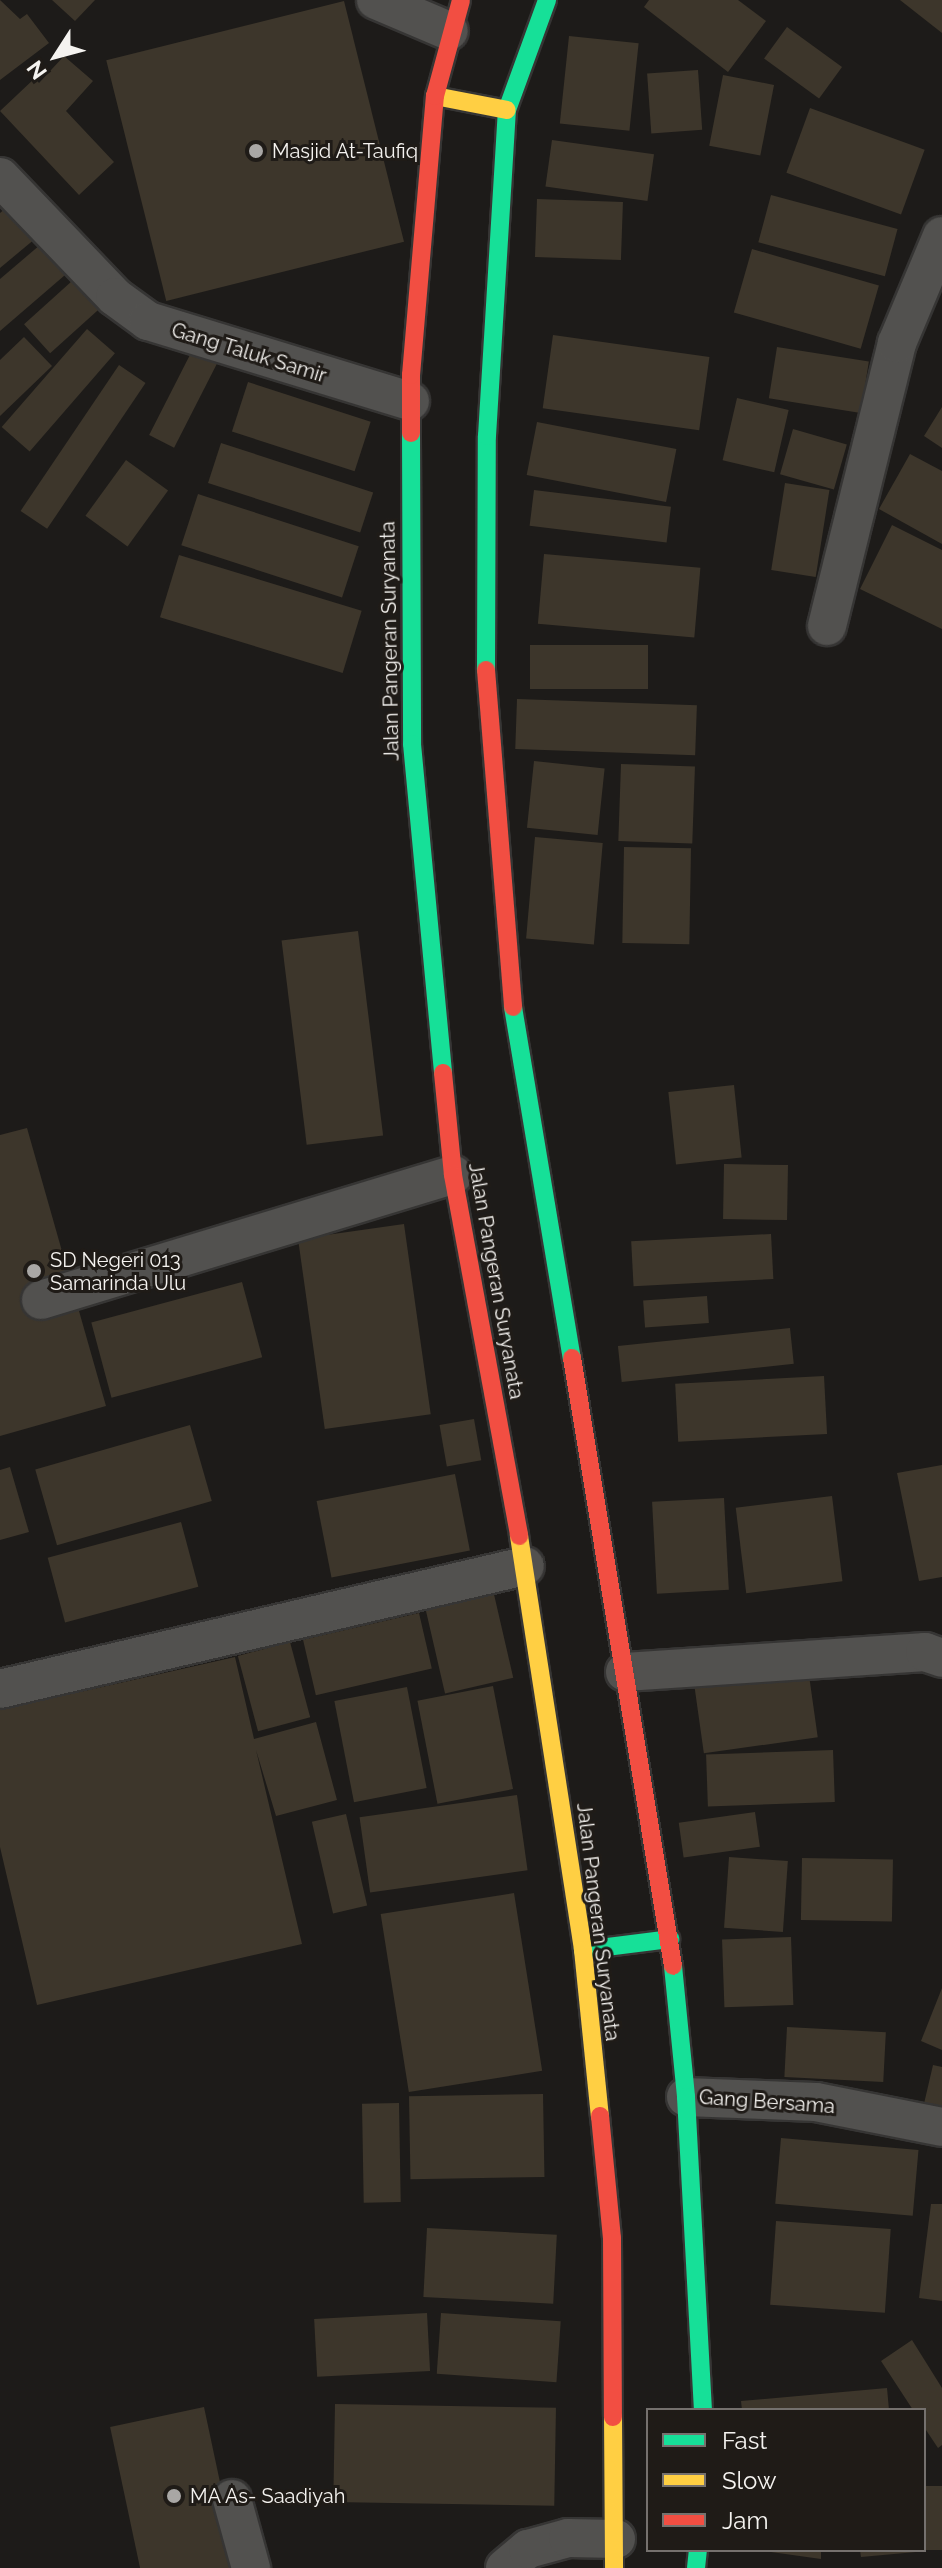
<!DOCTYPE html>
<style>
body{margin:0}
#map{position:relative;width:942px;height:2568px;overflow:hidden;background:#1d1b19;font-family:Raleway,sans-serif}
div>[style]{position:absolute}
.building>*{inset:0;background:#3d362b;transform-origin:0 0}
.roads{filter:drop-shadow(2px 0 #363534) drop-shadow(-2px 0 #363534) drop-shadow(0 2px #363534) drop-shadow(0 -2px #363534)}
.street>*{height:38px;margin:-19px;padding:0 19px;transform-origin:19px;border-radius:19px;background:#52514f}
.fast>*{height:18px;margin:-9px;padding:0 9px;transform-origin:9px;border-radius:9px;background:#16e098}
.slow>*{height:18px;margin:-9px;padding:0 9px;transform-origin:9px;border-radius:9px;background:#ffcf43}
.jam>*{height:18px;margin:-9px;padding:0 9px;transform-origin:9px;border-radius:9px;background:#f24e42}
.dots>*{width:22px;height:22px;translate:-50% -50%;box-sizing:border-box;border:4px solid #1f1b17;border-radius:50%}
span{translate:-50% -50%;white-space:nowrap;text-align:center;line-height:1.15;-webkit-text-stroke:6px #1f1b17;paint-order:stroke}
.poi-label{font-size:20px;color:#f5f3f0}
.left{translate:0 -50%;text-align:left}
.street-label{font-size:20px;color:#f5f3f0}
.legend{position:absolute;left:646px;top:2408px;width:280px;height:144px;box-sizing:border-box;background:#1f1b17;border:2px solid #75716e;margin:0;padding:10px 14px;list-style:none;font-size:24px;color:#f5f3f0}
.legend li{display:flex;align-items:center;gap:16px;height:40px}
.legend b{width:40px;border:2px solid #75716e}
.north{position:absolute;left:16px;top:16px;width:80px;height:80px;-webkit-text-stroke:6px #1f1b17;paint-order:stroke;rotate:234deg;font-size:22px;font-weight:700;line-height:32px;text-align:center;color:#f5f3f0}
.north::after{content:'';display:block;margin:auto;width:28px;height:36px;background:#f5f3f0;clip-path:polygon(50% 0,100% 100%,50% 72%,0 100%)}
</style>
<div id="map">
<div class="building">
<i style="clip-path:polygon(0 0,20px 19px,27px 14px,49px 43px,0 80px)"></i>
<i style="clip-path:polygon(52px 0,95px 0,75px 21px)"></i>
<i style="clip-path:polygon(649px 0,738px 0,766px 21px,728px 72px,644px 7px)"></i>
<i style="clip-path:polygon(900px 0,942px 0,942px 33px)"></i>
<i style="left:344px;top:1px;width:248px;height:245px;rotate:76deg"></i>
<i style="left:787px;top:27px;width:68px;height:39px;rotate:36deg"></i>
<i style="left:569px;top:36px;width:70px;height:88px;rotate:6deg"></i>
<i style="clip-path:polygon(64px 56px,93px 81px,66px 111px,114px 162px,79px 195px,0 111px,35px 78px,39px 83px)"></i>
<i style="left:698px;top:70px;width:60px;height:51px;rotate:86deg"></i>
<i style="left:723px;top:75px;width:52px;height:72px;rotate:11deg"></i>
<i style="left:810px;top:108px;width:122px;height:69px;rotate:20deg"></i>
<i style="left:552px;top:140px;width:103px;height:47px;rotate:8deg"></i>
<i style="left:771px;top:195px;width:131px;height:49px;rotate:15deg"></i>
<i style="left:537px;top:199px;width:86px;height:58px;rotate:2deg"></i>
<i style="clip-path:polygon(14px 201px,42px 233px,0 268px,0 213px)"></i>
<i style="clip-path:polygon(47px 239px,72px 269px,0 331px,0 279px)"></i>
<i style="left:752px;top:249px;width:132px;height:66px;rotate:16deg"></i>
<i style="left:82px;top:272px;width:39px;height:78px;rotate:48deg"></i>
<i style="left:87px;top:329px;width:37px;height:130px;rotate:41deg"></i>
<i style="left:553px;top:335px;width:158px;height:74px;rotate:8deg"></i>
<i style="clip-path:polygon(24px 337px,52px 366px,0 416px,0 360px)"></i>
<i style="left:195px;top:345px;width:28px;height:101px;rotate:27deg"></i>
<i style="left:777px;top:347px;width:93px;height:52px;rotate:9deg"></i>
<i style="left:119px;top:365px;width:32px;height:176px;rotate:34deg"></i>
<i style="left:248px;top:382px;width:129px;height:52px;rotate:18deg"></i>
<i style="left:737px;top:398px;width:53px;height:64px;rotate:13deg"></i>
<i style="clip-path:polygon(942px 407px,942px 448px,924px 436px)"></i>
<i style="left:537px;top:422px;width:142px;height:54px;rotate:11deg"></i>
<i style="left:793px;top:429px;width:56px;height:47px;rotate:16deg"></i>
<i style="left:221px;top:443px;width:160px;height:42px;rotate:18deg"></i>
<i style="clip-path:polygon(910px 454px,942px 471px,942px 544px,879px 509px)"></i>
<i style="left:126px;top:460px;width:52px;height:69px;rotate:36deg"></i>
<i style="left:785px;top:483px;width:45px;height:88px;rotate:9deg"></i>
<i style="left:534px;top:490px;width:138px;height:36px;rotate:7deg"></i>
<i style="left:198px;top:494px;width:169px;height:54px;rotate:18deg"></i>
<i style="clip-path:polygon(892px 525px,942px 550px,942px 629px,860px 589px)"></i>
<i style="left:544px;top:554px;width:157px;height:70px;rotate:5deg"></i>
<i style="left:179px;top:555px;width:191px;height:65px;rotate:17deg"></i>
<i style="left:530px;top:645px;width:118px;height:44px"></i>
<i style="left:517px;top:699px;width:180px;height:50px;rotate:2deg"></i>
<i style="left:534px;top:761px;width:71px;height:67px;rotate:6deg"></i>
<i style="left:621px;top:764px;width:74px;height:77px;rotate:2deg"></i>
<i style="left:535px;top:837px;width:68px;height:102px;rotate:5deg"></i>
<i style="left:624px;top:847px;width:67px;height:96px;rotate:1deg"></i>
<i style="left:358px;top:931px;width:206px;height:77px;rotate:83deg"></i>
<i style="left:734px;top:1085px;width:73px;height:66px;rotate:84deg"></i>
<i style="clip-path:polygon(27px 1128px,106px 1406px,0 1436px,0 1135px)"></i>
<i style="left:724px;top:1164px;width:64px;height:55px;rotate:1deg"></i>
<i style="left:404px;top:1224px;width:192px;height:107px;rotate:82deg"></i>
<i style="left:771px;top:1234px;width:45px;height:140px;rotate:87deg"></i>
<i style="left:242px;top:1282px;width:78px;height:156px;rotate:75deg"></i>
<i style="left:707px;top:1296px;width:27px;height:64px;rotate:86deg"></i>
<i style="left:790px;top:1328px;width:36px;height:173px;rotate:84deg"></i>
<i style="left:824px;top:1376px;width:58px;height:149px;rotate:87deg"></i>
<i style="left:474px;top:1419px;width:42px;height:35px;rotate:80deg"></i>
<i style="left:190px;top:1425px;width:79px;height:161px;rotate:74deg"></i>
<i style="clip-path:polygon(942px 1465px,942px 1577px,919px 1581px,897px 1473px)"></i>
<i style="clip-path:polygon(10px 1467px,29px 1532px,0 1540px,0 1470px)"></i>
<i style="left:455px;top:1474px;width:78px;height:141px;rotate:79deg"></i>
<i style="left:832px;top:1496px;width:86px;height:97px;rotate:83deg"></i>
<i style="left:724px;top:1498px;width:92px;height:72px;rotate:87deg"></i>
<i style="left:181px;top:1522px;width:67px;height:138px;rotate:75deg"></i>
<i style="left:493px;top:1590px;width:90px;height:70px;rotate:77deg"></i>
<i style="left:419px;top:1613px;width:57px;height:119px;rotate:77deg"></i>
<i style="left:290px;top:1642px;width:78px;height:54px;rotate:75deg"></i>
<i style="clip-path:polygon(235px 1657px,254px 1739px,316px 1722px,337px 1800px,276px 1816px,256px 1750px,302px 1944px,37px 2005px,0 1847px,0 1710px)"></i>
<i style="left:808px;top:1668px;width:70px;height:115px;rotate:82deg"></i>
<i style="left:493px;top:1686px;width:105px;height:77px;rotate:79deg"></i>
<i style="left:407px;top:1687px;width:103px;height:74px;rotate:79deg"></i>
<i style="left:833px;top:1750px;width:52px;height:127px;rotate:88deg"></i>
<i style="left:517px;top:1795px;width:76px;height:159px;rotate:82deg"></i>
<i style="left:755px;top:1812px;width:35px;height:77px;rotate:82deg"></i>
<i style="left:346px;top:1814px;width:94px;height:35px;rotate:77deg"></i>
<i style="left:729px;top:1857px;width:59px;height:71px;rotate:4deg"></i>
<i style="left:802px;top:1858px;width:91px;height:62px;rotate:1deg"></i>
<i style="left:514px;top:1893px;width:180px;height:135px;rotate:81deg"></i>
<i style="left:791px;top:1937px;width:68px;height:69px;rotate:88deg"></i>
<i style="clip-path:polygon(942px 1988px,942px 2050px,921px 2041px)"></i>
<i style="left:787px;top:2027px;width:99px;height:50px;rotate:3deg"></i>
<i style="clip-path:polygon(933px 2065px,942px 2067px,942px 2112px,923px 2108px)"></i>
<i style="left:543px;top:2094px;width:83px;height:134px;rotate:89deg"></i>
<i style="left:399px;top:2103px;width:99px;height:37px;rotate:89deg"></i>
<i style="left:781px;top:2138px;width:138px;height:66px;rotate:5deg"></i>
<i style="clip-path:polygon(931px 2204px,942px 2204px,942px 2301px,919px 2298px)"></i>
<i style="left:776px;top:2221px;width:115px;height:84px;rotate:4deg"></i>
<i style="left:427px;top:2228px;width:130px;height:69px;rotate:3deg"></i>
<i style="left:427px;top:2313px;width:58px;height:113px;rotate:87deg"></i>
<i style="left:441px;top:2313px;width:120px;height:61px;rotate:4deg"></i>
<i style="clip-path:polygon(912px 2340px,942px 2388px,942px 2445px,938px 2448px,924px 2427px,924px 2410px,913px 2410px,881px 2361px)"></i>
<i style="clip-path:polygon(887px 2388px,889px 2410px,742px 2410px,741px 2401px)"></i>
<i style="left:335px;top:2404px;width:221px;height:98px;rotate:1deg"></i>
<i style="left:204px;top:2407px;width:164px;height:96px;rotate:78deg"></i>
<i style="left:942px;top:2486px;width:64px;height:18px;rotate:90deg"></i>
<i style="clip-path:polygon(757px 2550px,821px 2550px,821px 2559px)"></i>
<i style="clip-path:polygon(860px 2550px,916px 2550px,916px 2552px,861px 2557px)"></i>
</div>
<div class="roads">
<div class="street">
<i style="left:376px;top:0;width:79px;rotate:23deg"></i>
<i style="left:0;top:177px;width:166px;rotate:46.2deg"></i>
<i style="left:115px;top:297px;width:41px;rotate:36deg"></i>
<i style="left:148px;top:321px;width:274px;rotate:17deg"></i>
<i style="left:827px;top:626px;width:292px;rotate:-76.1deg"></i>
<i style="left:897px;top:343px;width:116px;rotate:-67.2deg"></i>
<i style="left:41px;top:1300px;width:431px;rotate:-16.9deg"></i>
<i style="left:625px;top:1672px;width:301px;rotate:-3.8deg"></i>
<i style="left:925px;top:1652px;width:18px;rotate:19deg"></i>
<i style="left:0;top:1689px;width:539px;rotate:-13.19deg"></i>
<i style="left:686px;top:2097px;width:130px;rotate:2.2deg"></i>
<i style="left:816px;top:2102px;width:128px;rotate:11.2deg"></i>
<i style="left:232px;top:2499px;width:72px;rotate:74.6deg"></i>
<i style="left:505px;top:2568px;width:30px;rotate:-40deg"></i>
<i style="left:528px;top:2549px;width:41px;rotate:-15.4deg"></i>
<i style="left:568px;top:2538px;width:48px;rotate:1.2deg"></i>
</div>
<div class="fast">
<i style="left:411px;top:433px;width:311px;rotate:89.8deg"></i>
<i style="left:412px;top:744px;width:330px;rotate:84.6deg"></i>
<i style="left:486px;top:670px;width:234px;rotate:-89.8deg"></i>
<i style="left:487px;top:436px;width:327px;rotate:-86.5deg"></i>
<i style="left:507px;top:110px;width:117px;rotate:-70deg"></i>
<i style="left:513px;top:1007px;width:356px;rotate:80.5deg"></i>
<i style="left:583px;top:1950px;width:88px;rotate:-7.2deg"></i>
<i style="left:673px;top:1966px;width:132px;rotate:84.3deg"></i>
<i style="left:686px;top:2097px;width:313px;rotate:86.9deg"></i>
<i style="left:696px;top:2568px;width:18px;rotate:-84deg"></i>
</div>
<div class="slow">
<i style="left:435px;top:96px;width:73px;rotate:11deg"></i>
<i style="left:519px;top:1536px;width:419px;rotate:81.2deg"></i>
<i style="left:583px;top:1950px;width:167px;rotate:84.2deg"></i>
<i style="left:613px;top:2417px;width:151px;rotate:89.6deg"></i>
</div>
<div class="jam">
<i style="left:411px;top:433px;width:58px;rotate:-90deg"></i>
<i style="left:411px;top:375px;width:280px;rotate:-85.1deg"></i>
<i style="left:435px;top:96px;width:99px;rotate:-74.8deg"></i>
<i style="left:486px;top:670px;width:338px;rotate:85.4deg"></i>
<i style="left:443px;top:1073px;width:102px;rotate:84.4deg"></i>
<i style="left:453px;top:1175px;width:367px;rotate:79.6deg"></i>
<i style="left:572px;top:1358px;width:616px;rotate:80.57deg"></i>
<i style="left:600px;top:2116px;width:123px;rotate:84.4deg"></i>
<i style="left:612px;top:2238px;width:179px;rotate:89.7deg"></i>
</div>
</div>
<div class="dots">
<i style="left:256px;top:151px;background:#a9a7a5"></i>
<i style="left:34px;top:1271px;background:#a9a7a5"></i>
<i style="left:174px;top:2496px;background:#a9a7a5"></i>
</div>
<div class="poi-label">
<span class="left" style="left:272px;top:151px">Masjid At-Taufiq</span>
<span class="left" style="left:50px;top:1272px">SD Negeri 013<br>Samarinda Ulu</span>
<span class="left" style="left:190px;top:2496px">MA As- Saadiyah</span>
</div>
<div class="street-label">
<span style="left:249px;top:353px;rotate:17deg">Gang Taluk Samir</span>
<span style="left:390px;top:641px;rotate:-91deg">Jalan Pangeran Suryanata</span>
<span style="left:496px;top:1281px;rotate:80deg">Jalan Pangeran Suryanata</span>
<span style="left:598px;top:1922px;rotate:83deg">Jalan Pangeran Suryanata</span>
<span style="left:767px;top:2102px;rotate:4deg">Gang Bersama</span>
</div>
<ul class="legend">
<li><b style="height:10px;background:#16e098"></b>Fast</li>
<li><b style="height:10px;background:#ffcf43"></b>Slow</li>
<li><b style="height:10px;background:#f24e42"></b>Jam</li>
</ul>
<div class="north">N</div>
</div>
